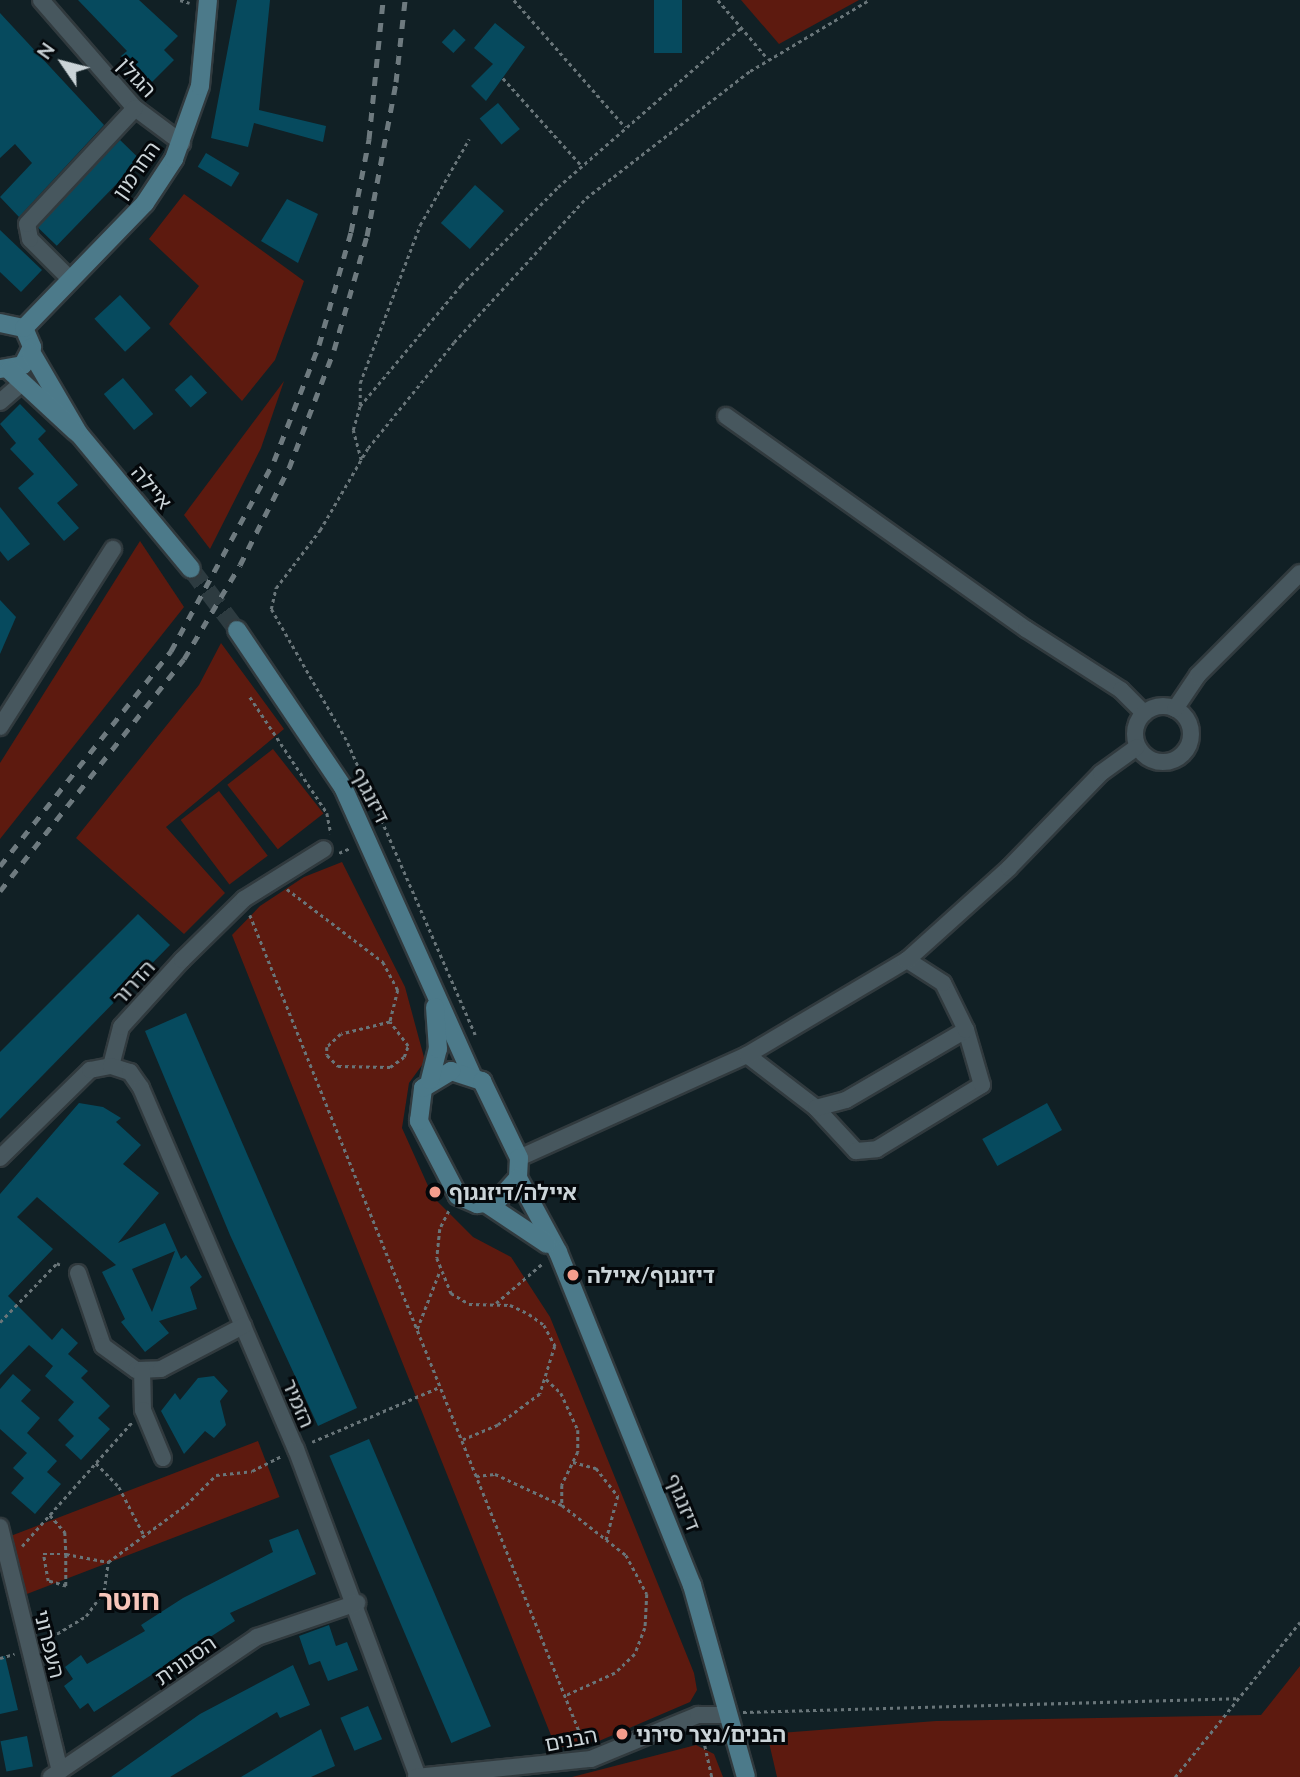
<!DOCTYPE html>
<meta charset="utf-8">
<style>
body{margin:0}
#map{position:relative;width:1300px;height:1777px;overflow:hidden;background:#112025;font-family:Lato,"Noto Sans Hebrew",sans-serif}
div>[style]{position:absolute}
.green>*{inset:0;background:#5d1a0f;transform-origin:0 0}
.building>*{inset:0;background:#064a5e;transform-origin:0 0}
.secondary-tunnel>*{height:18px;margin-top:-9px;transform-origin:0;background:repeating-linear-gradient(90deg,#2d3b40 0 18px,transparent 0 27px)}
.path>*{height:2.5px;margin-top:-1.25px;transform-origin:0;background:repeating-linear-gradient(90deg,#697579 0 3.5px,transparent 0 7px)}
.roads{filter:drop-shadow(2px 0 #313a3e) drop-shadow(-2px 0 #313a3e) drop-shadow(0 2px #313a3e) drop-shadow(0 -2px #313a3e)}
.street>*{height:16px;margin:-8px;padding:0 8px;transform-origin:8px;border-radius:8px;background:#47575e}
.street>.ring{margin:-8px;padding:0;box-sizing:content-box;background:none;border:16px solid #47575e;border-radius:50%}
.secondary>*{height:18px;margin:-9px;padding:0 9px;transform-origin:9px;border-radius:9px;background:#4c7a8a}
.rail>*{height:5px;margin-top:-2.5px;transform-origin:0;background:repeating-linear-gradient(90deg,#6e7a7f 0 9px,transparent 0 18px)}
.dots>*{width:19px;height:19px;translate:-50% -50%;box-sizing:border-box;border:4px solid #04080b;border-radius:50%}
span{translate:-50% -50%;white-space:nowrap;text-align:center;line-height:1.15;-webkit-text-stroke:6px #04080b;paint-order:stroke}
.street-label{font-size:21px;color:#cbd4d8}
.poi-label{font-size:21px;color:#cbd4d8;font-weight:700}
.left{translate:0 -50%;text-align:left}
.district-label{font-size:28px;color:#f7c5ba;font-weight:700}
.north{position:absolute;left:28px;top:28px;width:70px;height:70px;-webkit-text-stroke:5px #04080b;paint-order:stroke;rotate:305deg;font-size:19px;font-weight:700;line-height:28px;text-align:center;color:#cbd4d8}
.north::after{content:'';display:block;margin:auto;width:24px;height:32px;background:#cbd4d8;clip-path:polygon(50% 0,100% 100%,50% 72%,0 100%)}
</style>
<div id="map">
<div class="green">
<i style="clip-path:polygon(741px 0,859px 0,779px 44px)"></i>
<i style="clip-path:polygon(184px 194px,304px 281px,275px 360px,242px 401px,169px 324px,199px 286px,149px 239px)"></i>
<i style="clip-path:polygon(284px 381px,261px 448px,210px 549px,184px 515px)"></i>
<i style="clip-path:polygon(140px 541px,184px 607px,0 839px,0 763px)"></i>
<i style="clip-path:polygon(221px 643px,284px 729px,166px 827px,225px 893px,184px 934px,76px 838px,199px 685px)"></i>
<i style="left:273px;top:749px;width:82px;height:58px;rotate:52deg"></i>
<i style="left:219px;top:791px;width:81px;height:48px;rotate:53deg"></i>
<i style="clip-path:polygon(342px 862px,405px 987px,425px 1061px,409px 1083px,402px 1128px,433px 1197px,473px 1237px,511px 1257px,550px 1317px,694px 1673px,697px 1690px,690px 1702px,599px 1741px,556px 1748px,232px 935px,260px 906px,304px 877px)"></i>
<i style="left:258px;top:1441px;width:60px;height:272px;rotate:69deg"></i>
<i style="clip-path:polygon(1300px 1666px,1300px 1777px,777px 1777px,767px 1734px,936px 1721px,1261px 1715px)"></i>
<i style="clip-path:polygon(696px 1745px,714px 1754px,723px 1777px,572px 1777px)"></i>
</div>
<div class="building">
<i style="clip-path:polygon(78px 0,139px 0,178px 36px,164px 50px,174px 60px,149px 85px,121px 56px,127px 51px)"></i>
<i style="clip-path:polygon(237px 0,270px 0,259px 110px,326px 126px,323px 142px,254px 123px,248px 147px,211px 138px)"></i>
<i style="left:654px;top:0;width:28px;height:53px"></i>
<i style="clip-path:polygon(0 13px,104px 125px,19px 217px,0 197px,32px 163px,15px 144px,0 158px)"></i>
<i style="clip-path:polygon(495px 23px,525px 47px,486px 101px,471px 86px,493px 64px,474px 48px)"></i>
<i style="left:454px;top:29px;width:16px;height:18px;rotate:43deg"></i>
<i style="left:498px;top:103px;width:34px;height:24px;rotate:50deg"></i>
<i style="left:120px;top:140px;width:28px;height:120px;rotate:44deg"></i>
<i style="left:206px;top:153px;width:39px;height:16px;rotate:31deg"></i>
<i style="left:475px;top:185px;width:39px;height:51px;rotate:42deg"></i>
<i style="clip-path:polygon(287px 199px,318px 214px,298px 263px,261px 241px)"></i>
<i style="clip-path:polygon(0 230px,42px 270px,21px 292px,0 272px)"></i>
<i style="left:120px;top:295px;width:45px;height:35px;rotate:47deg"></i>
<i style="left:191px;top:375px;width:24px;height:22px;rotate:48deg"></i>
<i style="left:123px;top:378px;width:47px;height:25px;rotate:50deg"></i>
<i style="clip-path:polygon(20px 404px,46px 431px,38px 439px,78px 485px,57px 503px,79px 528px,64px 541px,18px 488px,34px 474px,10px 449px,16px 443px,0 424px)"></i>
<i style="clip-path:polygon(0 507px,30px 544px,8px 561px,0 551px)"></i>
<i style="clip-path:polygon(0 600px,16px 617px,0 654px)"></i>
<i style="clip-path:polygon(138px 914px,170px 945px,0 1119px,0 1052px)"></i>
<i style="clip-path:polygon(186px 1013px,357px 1408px,318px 1426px,230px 1235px,145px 1031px)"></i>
<i style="clip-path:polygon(evenodd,79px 1103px,103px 1107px,121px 1118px,116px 1122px,141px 1145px,123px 1164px,159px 1193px,118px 1243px,165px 1223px,181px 1259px,186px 1255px,202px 1277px,190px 1287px,197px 1309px,159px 1321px,169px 1333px,145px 1352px,121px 1322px,125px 1319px,102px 1272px,116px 1265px,37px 1197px,17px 1217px,53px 1249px,8px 1296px,52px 1340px,62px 1328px,78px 1343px,68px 1354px,88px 1371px,81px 1378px,110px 1406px,98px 1418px,110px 1429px,81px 1460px,65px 1445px,74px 1436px,58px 1420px,74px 1402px,45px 1376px,53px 1366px,29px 1345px,0 1375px,0 1194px,79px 1103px,175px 1251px,152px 1312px,132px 1269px,175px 1251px)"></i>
<i style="left:1047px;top:1103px;width:31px;height:74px;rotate:61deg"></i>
<i style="clip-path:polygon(13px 1374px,31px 1390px,21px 1401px,40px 1418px,27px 1433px,57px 1461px,47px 1472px,61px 1484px,35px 1514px,11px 1493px,24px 1478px,13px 1468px,27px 1453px,0 1429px,0 1389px)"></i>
<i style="clip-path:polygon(214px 1376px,228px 1391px,220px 1401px,226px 1425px,214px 1438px,205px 1431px,184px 1454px,161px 1411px,175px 1393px,180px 1400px,198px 1378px)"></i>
<i style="left:369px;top:1439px;width:312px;height:43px;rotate:67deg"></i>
<i style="clip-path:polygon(298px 1529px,316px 1574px,230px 1613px,235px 1621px,94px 1712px,88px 1703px,80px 1709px,64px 1686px,73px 1679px,65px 1667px,81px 1655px,87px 1664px,145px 1631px,141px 1625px,183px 1598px,273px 1552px,269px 1540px)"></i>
<i style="clip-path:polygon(329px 1625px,336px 1646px,347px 1642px,358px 1670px,328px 1681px,320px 1661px,309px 1665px,299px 1636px)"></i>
<i style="clip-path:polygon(5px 1656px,18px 1710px,0 1714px,0 1657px)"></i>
<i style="clip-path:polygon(293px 1665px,310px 1705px,280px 1718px,277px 1712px,170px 1777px,111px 1777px,200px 1714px)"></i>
<i style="left:368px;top:1706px;width:36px;height:30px;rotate:67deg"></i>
<i style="clip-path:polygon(321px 1729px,335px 1766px,311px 1777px,241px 1777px)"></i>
<i style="left:27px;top:1736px;width:31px;height:27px;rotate:79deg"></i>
</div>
<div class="secondary-tunnel">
<i style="left:191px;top:569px;width:76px;rotate:53deg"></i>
</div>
<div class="path">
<i style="left:180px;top:0;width:10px;rotate:17deg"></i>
<i style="left:514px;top:0;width:169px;rotate:48.8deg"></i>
<i style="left:718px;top:0;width:77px;rotate:49.7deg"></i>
<i style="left:503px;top:78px;width:118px;rotate:48.1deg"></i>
<i style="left:360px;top:405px;width:22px;rotate:-90deg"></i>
<i style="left:360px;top:383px;width:169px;rotate:-69.2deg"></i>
<i style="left:420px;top:225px;width:99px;rotate:-60.3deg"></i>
<i style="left:361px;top:460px;width:31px;rotate:-105deg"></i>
<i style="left:353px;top:430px;width:25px;rotate:-74deg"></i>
<i style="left:360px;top:406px;width:158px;rotate:-50.1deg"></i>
<i style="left:461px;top:285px;width:138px;rotate:-45.3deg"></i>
<i style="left:558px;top:187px;width:242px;rotate:-41deg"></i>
<i style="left:250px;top:697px;width:139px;rotate:56.4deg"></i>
<i style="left:327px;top:813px;width:21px;rotate:79deg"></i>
<i style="left:339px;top:853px;width:12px;rotate:-24deg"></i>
<i style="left:287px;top:889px;width:121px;rotate:37.2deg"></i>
<i style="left:383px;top:962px;width:32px;rotate:62deg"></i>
<i style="left:398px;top:990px;width:33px;rotate:104deg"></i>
<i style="left:390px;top:1022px;width:50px;rotate:166.2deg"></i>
<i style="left:341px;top:1034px;width:19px;rotate:137deg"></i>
<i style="left:327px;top:1047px;width:8px;rotate:90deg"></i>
<i style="left:327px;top:1055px;width:16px;rotate:45deg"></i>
<i style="left:338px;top:1066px;width:52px;rotate:1.1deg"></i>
<i style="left:390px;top:1067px;width:17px;rotate:-36deg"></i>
<i style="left:404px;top:1057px;width:12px;rotate:-70deg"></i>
<i style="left:408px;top:1046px;width:30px;rotate:-127deg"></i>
<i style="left:250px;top:915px;width:893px;rotate:68.03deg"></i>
<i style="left:475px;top:1035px;width:322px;rotate:-113.6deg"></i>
<i style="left:346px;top:740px;width:151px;rotate:-119.8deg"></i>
<i style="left:271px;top:609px;width:22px;rotate:-77deg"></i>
<i style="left:276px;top:588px;width:73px;rotate:-52.8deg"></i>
<i style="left:320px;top:530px;width:95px;rotate:-59.7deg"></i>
<i style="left:368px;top:448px;width:136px;rotate:-50.9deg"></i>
<i style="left:454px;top:342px;width:195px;rotate:-47.5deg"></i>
<i style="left:586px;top:198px;width:207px;rotate:-37.8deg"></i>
<i style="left:750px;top:71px;width:139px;rotate:-30.8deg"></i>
<i style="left:449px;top:1211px;width:20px;rotate:117deg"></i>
<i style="left:440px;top:1229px;width:29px;rotate:96deg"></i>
<i style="left:437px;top:1258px;width:38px;rotate:68deg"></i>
<i style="left:451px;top:1293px;width:21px;rotate:31deg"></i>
<i style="left:469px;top:1304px;width:41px;rotate:1.4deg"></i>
<i style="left:510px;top:1305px;width:21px;rotate:25deg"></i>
<i style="left:529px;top:1314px;width:19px;rotate:36deg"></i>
<i style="left:544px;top:1325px;width:24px;rotate:62deg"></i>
<i style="left:555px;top:1346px;width:50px;rotate:107.4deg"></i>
<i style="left:540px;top:1394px;width:52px;rotate:143.6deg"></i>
<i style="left:498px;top:1425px;width:38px;rotate:157deg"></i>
<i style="left:496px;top:1303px;width:62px;rotate:-40.4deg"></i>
<i style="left:0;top:1322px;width:82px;rotate:-46deg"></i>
<i style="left:57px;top:1263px;width:6px;rotate:31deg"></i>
<i style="left:417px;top:1329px;width:60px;rotate:-68.6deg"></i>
<i style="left:546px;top:1379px;width:21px;rotate:43deg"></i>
<i style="left:561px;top:1393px;width:41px;rotate:65.3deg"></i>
<i style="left:578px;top:1430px;width:22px;rotate:90deg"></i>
<i style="left:578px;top:1452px;width:37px;rotate:116deg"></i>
<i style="left:562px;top:1485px;width:20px;rotate:90deg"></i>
<i style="left:562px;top:1505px;width:81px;rotate:38deg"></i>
<i style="left:626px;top:1555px;width:44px;rotate:61.7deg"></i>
<i style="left:647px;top:1594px;width:34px;rotate:93deg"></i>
<i style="left:645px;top:1628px;width:28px;rotate:111deg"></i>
<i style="left:635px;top:1654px;width:28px;rotate:136deg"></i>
<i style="left:615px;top:1673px;width:55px;rotate:155.3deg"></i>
<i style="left:312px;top:1442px;width:139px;rotate:-23.3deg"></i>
<i style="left:573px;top:1462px;width:24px;rotate:15deg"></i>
<i style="left:596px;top:1468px;width:36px;rotate:52deg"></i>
<i style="left:618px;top:1496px;width:47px;rotate:104.9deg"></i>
<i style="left:96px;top:1463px;width:33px;rotate:46deg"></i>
<i style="left:119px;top:1487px;width:56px;rotate:62.5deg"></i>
<i style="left:476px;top:1476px;width:19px;rotate:-6deg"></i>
<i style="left:495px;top:1474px;width:74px;rotate:24.8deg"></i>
<i style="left:50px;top:1515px;width:23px;rotate:49deg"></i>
<i style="left:65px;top:1532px;width:22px;rotate:87deg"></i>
<i style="left:66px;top:1554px;width:43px;rotate:10.8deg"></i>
<i style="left:22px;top:1546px;width:166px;rotate:-48.4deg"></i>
<i style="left:43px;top:1554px;width:23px"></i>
<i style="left:66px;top:1554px;width:32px;rotate:90deg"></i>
<i style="left:66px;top:1586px;width:19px;rotate:-164deg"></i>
<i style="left:48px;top:1581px;width:27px;rotate:-100deg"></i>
<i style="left:45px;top:1641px;width:48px;rotate:-31.4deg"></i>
<i style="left:86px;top:1616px;width:31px;rotate:-54deg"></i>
<i style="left:104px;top:1591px;width:29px;rotate:-82deg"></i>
<i style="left:108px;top:1562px;width:97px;rotate:-36.2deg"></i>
<i style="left:186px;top:1505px;width:42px;rotate:-45deg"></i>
<i style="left:216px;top:1475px;width:36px;rotate:-6deg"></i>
<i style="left:252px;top:1471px;width:33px;rotate:-27deg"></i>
<i style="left:0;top:1658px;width:15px;rotate:-16deg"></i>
<i style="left:743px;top:1712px;width:494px;rotate:-1.6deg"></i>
<i style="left:702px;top:1732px;width:46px;rotate:77.5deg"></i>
<i style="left:1175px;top:1777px;width:199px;rotate:-51.1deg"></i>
</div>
<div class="roads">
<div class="street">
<i style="left:41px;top:0;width:143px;rotate:49deg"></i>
<i style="left:135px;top:108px;width:59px;rotate:36.7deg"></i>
<i style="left:71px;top:280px;width:58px;rotate:-135deg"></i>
<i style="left:30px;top:239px;width:15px;rotate:-101deg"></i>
<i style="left:27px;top:224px;width:158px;rotate:-47deg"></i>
<i style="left:0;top:402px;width:29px;rotate:-41deg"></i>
<i style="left:726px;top:416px;width:368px;rotate:35.4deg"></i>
<i style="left:1026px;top:629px;width:113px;rotate:32.7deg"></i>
<i style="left:1121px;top:690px;width:33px;rotate:45deg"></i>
<i class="ring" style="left:1135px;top:706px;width:40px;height:40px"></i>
<i style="left:1175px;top:709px;width:41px;rotate:-55.9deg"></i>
<i style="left:1198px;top:675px;width:144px;rotate:-45deg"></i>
<i style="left:0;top:727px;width:211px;rotate:-57.6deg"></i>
<i style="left:747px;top:1055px;width:87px;rotate:37.5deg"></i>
<i style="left:816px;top:1108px;width:59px;rotate:47.1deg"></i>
<i style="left:856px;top:1151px;width:21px;rotate:-5deg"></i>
<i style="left:877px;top:1149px;width:123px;rotate:-31.4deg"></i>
<i style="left:982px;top:1085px;width:57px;rotate:-106.2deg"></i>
<i style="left:111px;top:1066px;width:40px;rotate:-75.6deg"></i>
<i style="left:121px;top:1027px;width:91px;rotate:-47.7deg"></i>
<i style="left:182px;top:960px;width:87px;rotate:-44.5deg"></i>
<i style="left:244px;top:899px;width:94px;rotate:-32deg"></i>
<i style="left:816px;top:1108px;width:31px;rotate:-15deg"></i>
<i style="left:846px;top:1100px;width:139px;rotate:-30.3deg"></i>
<i style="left:966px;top:1030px;width:52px;rotate:-116.1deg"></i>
<i style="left:943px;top:983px;width:43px;rotate:-147.4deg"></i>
<i style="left:0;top:1158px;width:126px;rotate:-44.4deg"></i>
<i style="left:90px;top:1070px;width:21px;rotate:-11deg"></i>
<i style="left:111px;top:1066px;width:20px;rotate:18deg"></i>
<i style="left:130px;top:1072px;width:19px;rotate:55deg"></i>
<i style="left:141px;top:1088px;width:393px;rotate:66.8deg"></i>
<i style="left:296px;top:1449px;width:350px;rotate:69.6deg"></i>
<i style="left:519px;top:1158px;width:250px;rotate:-24.3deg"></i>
<i style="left:747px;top:1055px;width:186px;rotate:-30.7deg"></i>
<i style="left:907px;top:960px;width:137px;rotate:-42deg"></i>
<i style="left:1009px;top:868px;width:132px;rotate:-45.9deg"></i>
<i style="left:1101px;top:773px;width:44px;rotate:-35.8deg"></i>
<i style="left:78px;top:1273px;width:77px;rotate:71.1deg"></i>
<i style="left:103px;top:1346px;width:41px;rotate:36deg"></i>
<i style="left:136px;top:1370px;width:25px;rotate:-2deg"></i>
<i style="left:161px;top:1369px;width:93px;rotate:-27.7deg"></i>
<i style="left:142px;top:1370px;width:40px;rotate:88.6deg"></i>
<i style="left:143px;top:1410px;width:52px;rotate:67.4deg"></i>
<i style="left:0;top:1527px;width:251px;rotate:76.2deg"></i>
<i style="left:51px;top:1777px;width:249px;rotate:-34.2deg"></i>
<i style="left:257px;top:1637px;width:106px;rotate:-18.8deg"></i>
<i style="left:416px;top:1777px;width:176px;rotate:-5.9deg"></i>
<i style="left:591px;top:1759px;width:116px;rotate:-22.4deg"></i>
<i style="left:698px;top:1715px;width:28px"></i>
</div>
<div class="secondary">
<i style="left:0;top:323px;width:25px;rotate:12deg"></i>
<i style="left:24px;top:328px;width:21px;rotate:67deg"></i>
<i style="left:32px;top:347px;width:20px;rotate:117deg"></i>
<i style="left:23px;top:365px;width:23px;rotate:170deg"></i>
<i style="left:24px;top:328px;width:174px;rotate:-45.9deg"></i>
<i style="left:145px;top:203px;width:53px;rotate:-56.6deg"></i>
<i style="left:174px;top:159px;width:77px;rotate:-70.4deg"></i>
<i style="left:200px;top:86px;width:86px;rotate:-84.7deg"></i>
<i style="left:31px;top:352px;width:95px;rotate:59.7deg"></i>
<i style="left:79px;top:434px;width:175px;rotate:50.3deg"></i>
<i style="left:9px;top:370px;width:91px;rotate:42.8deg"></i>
<i style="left:237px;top:630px;width:189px;rotate:56deg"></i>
<i style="left:343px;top:787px;width:316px;rotate:65.9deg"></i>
<i style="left:451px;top:1071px;width:33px;rotate:18deg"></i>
<i style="left:482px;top:1081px;width:85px;rotate:64.3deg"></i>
<i style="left:519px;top:1158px;width:20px;rotate:93deg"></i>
<i style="left:518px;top:1178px;width:31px;rotate:132deg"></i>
<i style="left:497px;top:1201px;width:20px;rotate:171deg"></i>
<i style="left:477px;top:1204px;width:21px;rotate:-157deg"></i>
<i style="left:458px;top:1196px;width:85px;rotate:-117.5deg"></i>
<i style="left:419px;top:1121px;width:33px;rotate:-83deg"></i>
<i style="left:423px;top:1088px;width:33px;rotate:-31deg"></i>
<i style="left:430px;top:1080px;width:32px;rotate:-76deg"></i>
<i style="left:438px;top:1049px;width:42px;rotate:-94.1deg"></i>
<i style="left:518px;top:1178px;width:84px;rotate:61.6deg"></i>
<i style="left:558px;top:1252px;width:359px;rotate:68.1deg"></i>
<i style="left:692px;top:1585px;width:199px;rotate:74.3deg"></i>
<i style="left:487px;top:1204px;width:72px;rotate:33.7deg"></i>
</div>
</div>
<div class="rail">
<i style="left:0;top:866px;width:275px;rotate:-51.5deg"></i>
<i style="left:171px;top:651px;width:216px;rotate:-61.5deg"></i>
<i style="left:274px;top:461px;width:124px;rotate:-68.8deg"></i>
<i style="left:319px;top:345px;width:117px;rotate:-74.2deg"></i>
<i style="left:351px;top:232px;width:95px;rotate:-79deg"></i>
<i style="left:369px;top:139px;width:140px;rotate:-84.2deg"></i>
<i style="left:0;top:891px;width:296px;rotate:-51.6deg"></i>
<i style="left:184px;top:659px;width:109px;rotate:-59.2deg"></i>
<i style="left:240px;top:565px;width:109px;rotate:-63.2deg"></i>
<i style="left:289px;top:468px;width:126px;rotate:-69.1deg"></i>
<i style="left:334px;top:350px;width:119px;rotate:-73.9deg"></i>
<i style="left:367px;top:236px;width:157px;rotate:-79.3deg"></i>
<i style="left:396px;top:82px;width:82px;rotate:-83.7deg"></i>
</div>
<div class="dots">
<i style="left:435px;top:1192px;background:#f49d8c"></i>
<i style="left:573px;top:1275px;background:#f49d8c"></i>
<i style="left:622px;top:1734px;background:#f49d8c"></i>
</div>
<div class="street-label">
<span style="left:137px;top:77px;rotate:47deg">הגולן</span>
<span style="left:136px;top:170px;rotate:-55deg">החרמון</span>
<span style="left:152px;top:487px;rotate:50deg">איילה</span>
<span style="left:371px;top:795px;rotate:63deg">דיזנגוף</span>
<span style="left:133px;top:982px;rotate:-48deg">הדרור</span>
<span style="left:299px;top:1403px;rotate:67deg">הזמיר</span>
<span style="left:684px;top:1502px;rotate:68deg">דיזנגוף</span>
<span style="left:50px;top:1644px;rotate:76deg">העפרוני</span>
<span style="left:185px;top:1660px;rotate:-35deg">הסנונית</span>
<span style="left:571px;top:1739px;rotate:-11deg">הבנים</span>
</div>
<div class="poi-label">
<span class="left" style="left:449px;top:1192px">איילה/דיזנגוף</span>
<span class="left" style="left:587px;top:1275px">דיזנגוף/איילה</span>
<span class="left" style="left:636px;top:1734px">הבנים/נצר סירני</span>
</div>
<div class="district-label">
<span style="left:129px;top:1599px">חוטר</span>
</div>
<div class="north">N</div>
</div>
